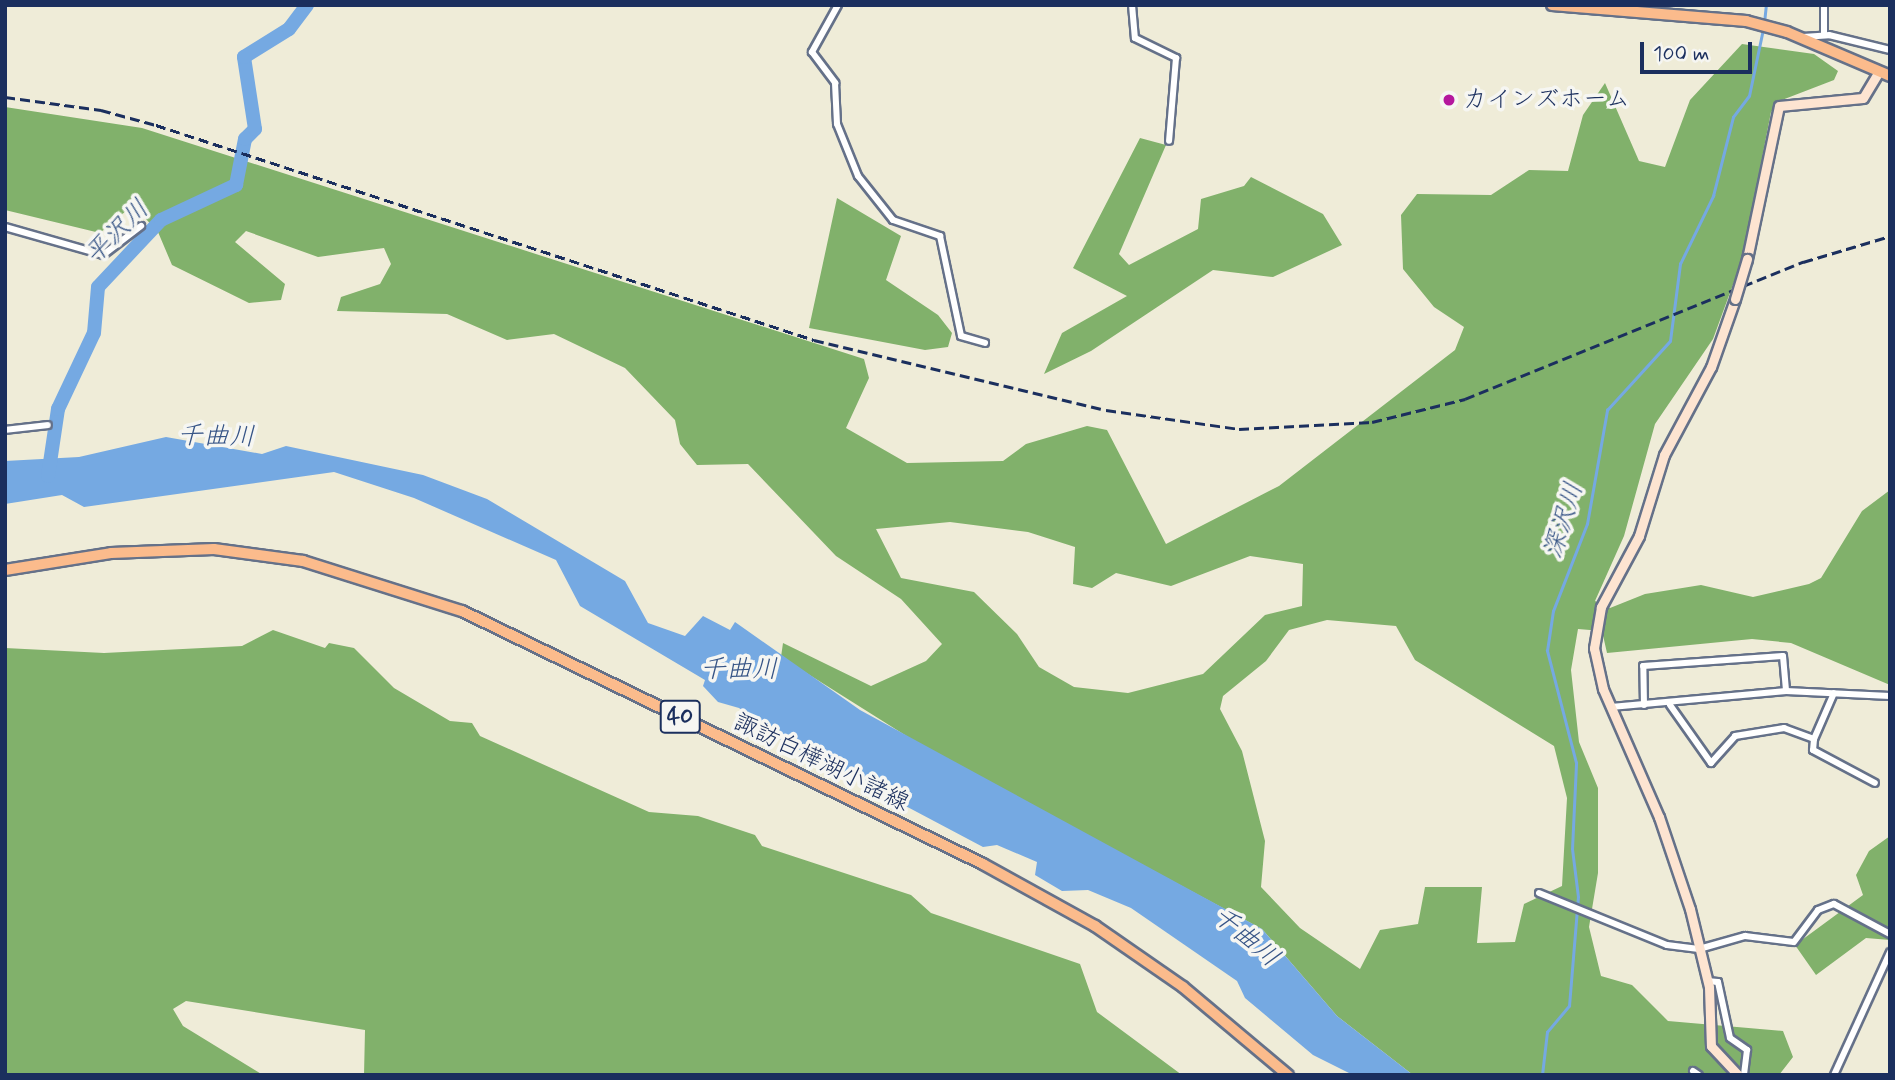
<!DOCTYPE html>
<meta charset="utf-8">
<style>
body{margin:0}
#map{position:relative;width:1895px;height:1080px;overflow:hidden;background:#efecd8;font-family:Mynerve,"Klee One",sans-serif}
div>[style]{position:absolute}
.forest>*{inset:0;background:#81b16b}
.water>*{inset:0;background:#75a9e2}
.stream>*{height:2.5px;margin:-1.25px;padding:0 1.25px;transform-origin:1.25px;border-radius:1.25px;background:#75a9e2}
.river>*{height:14px;margin:-7px;padding:0 7px;transform-origin:7px;border-radius:7px;background:#75a9e2}
.roads{filter:drop-shadow(2px 0 #657189) drop-shadow(-2px 0 #657189) drop-shadow(0 2px #657189) drop-shadow(0 -2px #657189)}
.street>*{height:6px;margin:-3px;padding:0 3px;transform-origin:3px;border-radius:3px;background:#fff}
.secondary>*{height:9px;margin:-4.5px;padding:0 4.5px;transform-origin:4.5px;border-radius:4.5px;background:#fde4d1}
.primary>*{height:10px;margin:-5px;padding:0 5px;transform-origin:5px;border-radius:5px;background:#fbbb8c}
.highway>*{height:10px;margin:-5px;padding:0 5px;transform-origin:5px;border-radius:5px;background:#fbbb8c}
.rail>*{height:2.5px;margin-top:-1.25px;transform-origin:0;background:repeating-linear-gradient(90deg,#1b2f5e 0 10px,transparent 0 15px)}
.bridges{filter:drop-shadow(2px 0 #657189) drop-shadow(-2px 0 #657189) drop-shadow(0 2px #657189) drop-shadow(0 -2px #657189)}
.secondary-bridge>*{height:9px;margin:-4.5px;padding:0 4.5px;transform-origin:4.5px;border-radius:4.5px;background:#fde4d1}
.dots>*{width:19px;height:19px;translate:-50% -50%;box-sizing:border-box;border:4px solid #f6f6f2;border-radius:50%}
span{translate:-50% -50%;white-space:nowrap;text-align:center;line-height:1.15;-webkit-text-stroke:7px #f6f6f2;paint-order:stroke}
.shield-label span{padding:2px 5px;background:#f6f6f2;border:2px solid;border-radius:5px;-webkit-text-stroke-width:0}
.shield-label{font-size:23px;color:#1b2f5e;font-weight:700}
.poi-label{font-size:24px;color:#1b2f5e}
.left{translate:0 -50%;text-align:left}
.street-label{font-size:24px;color:#1b2f5e}
.water-label{font-size:26px;color:#365486;font-style:italic}
.frame{position:absolute;inset:0;border:7px solid #1b2f5e;pointer-events:none}
.scale{position:absolute;left:1640px;top:42px;width:112px;height:32px;box-sizing:border-box;border:4px solid #1b2f5e;border-top:0;padding-left:9px;font-size:21px;line-height:24px;white-space:nowrap;color:#1b2f5e;-webkit-text-stroke:5px #f6f6f2;paint-order:stroke}
</style>
<div id="map">
<div class="forest">
<i style="clip-path:polygon(evenodd,1742px 44px,1814px 54px,1838px 71px,1834px 80px,1782px 100px,1771px 112px,1742px 260px,1713px 339px,1655px 424px,1624px 536px,1595px 601px,1610px 608px,1645px 594px,1701px 585px,1753px 597px,1809px 584px,1821px 578px,1862px 511px,1890px 490px,1890px 685px,1791px 643px,1752px 639px,1607px 653px,1602px 631px,1578px 629px,1571px 670px,1579px 742px,1598px 788px,1598px 873px,1589px 927px,1601px 976px,1632px 985px,1668px 1021px,1783px 1031px,1793px 1057px,1779px 1075px,1413px 1075px,1337px 1016px,1262px 929px,935px 754px,781px 657px,783px 643px,871px 686px,926px 661px,942px 644px,901px 599px,836px 556px,748px 464px,697px 465px,680px 444px,675px 420px,625px 368px,554px 334px,507px 340px,447px 314px,337px 311px,341px 297px,380px 284px,391px 264px,384px 248px,318px 257px,246px 231px,235px 242px,285px 284px,281px 300px,249px 303px,172px 265px,158px 232px,133px 205px,100px 233px,5px 210px,5px 107px,142px 128px,864px 359px,869px 378px,846px 428px,907px 463px,1003px 461px,1026px 444px,1087px 426px,1107px 430px,1166px 544px,1279px 486px,1455px 350px,1464px 327px,1434px 307px,1403px 269px,1401px 215px,1417px 194px,1491px 195px,1529px 170px,1568px 171px,1583px 115px,1605px 83px,1639px 161px,1665px 167px,1690px 100px,1742px 44px,950px 522px,1028px 532px,1075px 547px,1073px 584px,1092px 588px,1116px 573px,1171px 586px,1250px 556px,1303px 564px,1302px 606px,1265px 615px,1203px 674px,1128px 693px,1074px 687px,1039px 667px,1017px 634px,974px 592px,901px 578px,876px 529px,950px 522px,1742px 44px,1327px 620px,1396px 626px,1415px 660px,1554px 746px,1567px 798px,1562px 886px,1524px 904px,1515px 942px,1477px 943px,1482px 887px,1425px 887px,1418px 924px,1380px 930px,1360px 969px,1300px 928px,1261px 887px,1265px 841px,1242px 751px,1220px 709px,1223px 696px,1266px 661px,1289px 630px,1327px 620px)"></i>
<i style="clip-path:polygon(1140px 138px,1166px 145px,1119px 254px,1129px 265px,1198px 229px,1201px 199px,1244px 186px,1251px 177px,1323px 214px,1342px 245px,1273px 277px,1213px 270px,1091px 351px,1044px 374px,1062px 333px,1127px 296px,1073px 268px)"></i>
<i style="clip-path:polygon(837px 198px,901px 236px,886px 280px,938px 315px,952px 333px,948px 347px,925px 350px,809px 328px)"></i>
<i style="clip-path:polygon(273px 630px,325px 648px,329px 643px,354px 648px,394px 688px,450px 721px,472px 723px,480px 736px,649px 812px,698px 816px,755px 835px,762px 846px,911px 895px,931px 913px,1080px 964px,1097px 1012px,1182px 1075px,364px 1075px,365px 1030px,186px 1001px,173px 1009px,183px 1026px,263px 1075px,5px 1075px,5px 648px,104px 653px,242px 646px)"></i>
<i style="clip-path:polygon(1890px 836px,1890px 940px,1866px 938px,1816px 975px,1795px 945px,1863px 895px,1856px 875px,1869px 851px)"></i>
</div>
<div class="water">
<i style="clip-path:polygon(166px 437px,262px 454px,286px 446px,423px 475px,487px 499px,625px 581px,648px 623px,685px 636px,703px 616px,730px 630px,735px 622px,860px 710px,1262px 929px,1337px 1016px,1413px 1075px,1353px 1075px,1313px 1055px,1245px 998px,1237px 981px,1131px 908px,1088px 890px,1062px 891px,1035px 875px,1037px 862px,997px 845px,983px 847px,781px 740px,739px 708px,718px 702px,703px 686px,705px 680px,580px 606px,556px 560px,414px 498px,334px 472px,84px 507px,62px 495px,5px 504px,5px 461px,79px 457px)"></i>
</div>
<div class="stream">
<i style="left:1764px;top:23px;width:18px;rotate:-84deg"></i>
<i style="left:1542px;top:1075px;width:43px;rotate:-83.4deg"></i>
<i style="left:1547px;top:1032px;width:34px;rotate:-50deg"></i>
<i style="left:1569px;top:1006px;width:109px;rotate:-85.3deg"></i>
<i style="left:1578px;top:897px;width:48px;rotate:-97.1deg"></i>
<i style="left:1572px;top:849px;width:86px;rotate:-87.3deg"></i>
<i style="left:1576px;top:763px;width:116px;rotate:-104.5deg"></i>
<i style="left:1547px;top:651px;width:40px;rotate:-81.5deg"></i>
<i style="left:1553px;top:611px;width:93px;rotate:-68.7deg"></i>
<i style="left:1587px;top:524px;width:116px;rotate:-80deg"></i>
<i style="left:1607px;top:410px;width:93px;rotate:-47.6deg"></i>
<i style="left:1670px;top:341px;width:78px;rotate:-82.6deg"></i>
<i style="left:1680px;top:264px;width:76px;rotate:-64.1deg"></i>
<i style="left:1713px;top:196px;width:81px;rotate:-75.8deg"></i>
<i style="left:1733px;top:117px;width:26px;rotate:-53deg"></i>
<i style="left:1749px;top:96px;width:68px;rotate:-78.2deg"></i>
</div>
<div class="river">
<i style="left:48px;top:476px;width:68px;rotate:-81.5deg"></i>
<i style="left:58px;top:409px;width:84px;rotate:-64.7deg"></i>
<i style="left:94px;top:333px;width:46px;rotate:-85deg"></i>
<i style="left:98px;top:287px;width:92px;rotate:-46.8deg"></i>
<i style="left:161px;top:220px;width:83px;rotate:-25deg"></i>
<i style="left:236px;top:185px;width:47px;rotate:-78.9deg"></i>
<i style="left:245px;top:139px;width:14px;rotate:-45deg"></i>
<i style="left:255px;top:129px;width:73px;rotate:-98.7deg"></i>
<i style="left:244px;top:57px;width:53px;rotate:-31.9deg"></i>
<i style="left:289px;top:29px;width:30px;rotate:-53deg"></i>
</div>
<div class="roads">
<div class="street">
<i style="left:838px;top:5px;width:54px;rotate:119deg"></i>
<i style="left:812px;top:52px;width:39px;rotate:53deg"></i>
<i style="left:835px;top:83px;width:41px;rotate:87.2deg"></i>
<i style="left:837px;top:124px;width:56px;rotate:68deg"></i>
<i style="left:858px;top:176px;width:56px;rotate:51.5deg"></i>
<i style="left:893px;top:220px;width:50px;rotate:18.8deg"></i>
<i style="left:940px;top:236px;width:102px;rotate:78.1deg"></i>
<i style="left:961px;top:336px;width:25px;rotate:16deg"></i>
<i style="left:1132px;top:5px;width:33px;rotate:85deg"></i>
<i style="left:1135px;top:38px;width:46px;rotate:26deg"></i>
<i style="left:1176px;top:58px;width:83px;rotate:94.8deg"></i>
<i style="left:1824px;top:5px;width:30px;rotate:90deg"></i>
<i style="left:1803px;top:37px;width:26px;rotate:-4deg"></i>
<i style="left:1829px;top:35px;width:63px;rotate:13.8deg"></i>
<i style="left:5px;top:227px;width:102px;rotate:15.9deg"></i>
<i style="left:103px;top:255px;width:48px;rotate:-37.3deg"></i>
<i style="left:5px;top:430px;width:43px;rotate:-6.6deg"></i>
<i style="left:1644px;top:705px;width:39px;rotate:-91deg"></i>
<i style="left:1643px;top:666px;width:140px;rotate:-4.1deg"></i>
<i style="left:1783px;top:656px;width:35px;rotate:85deg"></i>
<i style="left:1670px;top:705px;width:71px;rotate:54.7deg"></i>
<i style="left:1711px;top:763px;width:36px;rotate:-48deg"></i>
<i style="left:1735px;top:736px;width:50px;rotate:-9.3deg"></i>
<i style="left:1784px;top:728px;width:32px;rotate:20deg"></i>
<i style="left:1814px;top:739px;width:50px;rotate:-66.5deg"></i>
<i style="left:1611px;top:707px;width:176px;rotate:-5.2deg"></i>
<i style="left:1786px;top:691px;width:104px;rotate:2.8deg"></i>
<i style="left:1814px;top:739px;width:11px;rotate:95deg"></i>
<i style="left:1813px;top:750px;width:70px;rotate:28deg"></i>
<i style="left:1539px;top:893px;width:138px;rotate:22.1deg"></i>
<i style="left:1667px;top:945px;width:32px;rotate:7deg"></i>
<i style="left:1699px;top:949px;width:48px;rotate:-15.8deg"></i>
<i style="left:1745px;top:936px;width:49px;rotate:7deg"></i>
<i style="left:1794px;top:942px;width:40px;rotate:-53deg"></i>
<i style="left:1818px;top:910px;width:17px;rotate:-21deg"></i>
<i style="left:1834px;top:904px;width:64px;rotate:28.2deg"></i>
<i style="left:1707px;top:981px;width:11px;rotate:5deg"></i>
<i style="left:1718px;top:982px;width:57px;rotate:77.9deg"></i>
<i style="left:1730px;top:1038px;width:21px;rotate:35deg"></i>
<i style="left:1747px;top:1050px;width:25px;rotate:97deg"></i>
<i style="left:1693px;top:1071px;width:7px;rotate:34deg"></i>
<i style="left:1834px;top:1075px;width:135px;rotate:-65.5deg"></i>
</div>
<div class="secondary">
<i style="left:1747px;top:259px;width:156px;rotate:-78.2deg"></i>
<i style="left:1779px;top:106px;width:84px;rotate:-5.4deg"></i>
<i style="left:1863px;top:98px;width:31px;rotate:-59deg"></i>
<i style="left:1735px;top:299px;width:72px;rotate:109.4deg"></i>
<i style="left:1711px;top:367px;width:100px;rotate:118.1deg"></i>
<i style="left:1664px;top:455px;width:85px;rotate:107.2deg"></i>
<i style="left:1639px;top:536px;width:81px;rotate:118.2deg"></i>
<i style="left:1601px;top:607px;width:42px;rotate:99.7deg"></i>
<i style="left:1594px;top:648px;width:42px;rotate:77.6deg"></i>
<i style="left:1603px;top:689px;width:140px;rotate:66.4deg"></i>
<i style="left:1659px;top:817px;width:97px;rotate:71.4deg"></i>
<i style="left:1690px;top:909px;width:80px;rotate:76.3deg"></i>
<i style="left:1709px;top:987px;width:59px;rotate:88.1deg"></i>
<i style="left:1711px;top:1046px;width:40px;rotate:47deg"></i>
</div>
<div class="primary">
<i style="left:5px;top:570px;width:107px;rotate:-9.1deg"></i>
<i style="left:111px;top:553px;width:103px;rotate:-2.2deg"></i>
<i style="left:214px;top:549px;width:90px;rotate:7.7deg"></i>
<i style="left:303px;top:561px;width:167px;rotate:17.5deg"></i>
<i style="left:462px;top:611px;width:579px;rotate:25.9deg"></i>
<i style="left:983px;top:864px;width:128px;rotate:29deg"></i>
<i style="left:1095px;top:926px;width:107px;rotate:34.7deg"></i>
<i style="left:1183px;top:987px;width:137px;rotate:40deg"></i>
</div>
<div class="highway">
<i style="left:1552px;top:5px;width:195px;rotate:4.7deg"></i>
<i style="left:1746px;top:21px;width:42px;rotate:15deg"></i>
<i style="left:1787px;top:32px;width:112px;rotate:23.1deg"></i>
</div>
</div>
<div class="rail">
<i style="left:5px;top:97px;width:97px;rotate:7.7deg"></i>
<i style="left:101px;top:110px;width:57px;rotate:15.3deg"></i>
<i style="left:156px;top:125px;width:692px;rotate:18.09deg"></i>
<i style="left:814px;top:340px;width:300px;rotate:13.5deg"></i>
<i style="left:1106px;top:410px;width:134px;rotate:8.1deg"></i>
<i style="left:1239px;top:429px;width:133px;rotate:-3deg"></i>
<i style="left:1372px;top:422px;width:96px;rotate:-13.9deg"></i>
<i style="left:1465px;top:399px;width:365px;rotate:-22.1deg"></i>
<i style="left:1803px;top:262px;width:91px;rotate:-16.6deg"></i>
</div>
<div class="bridges">
<div class="secondary-bridge">
<i style="left:1735px;top:299px;width:42px;rotate:-73.3deg"></i>
</div>
</div>
<div class="dots">
<i style="left:1449px;top:100px;background:#b5179e"></i>
</div>
<div class="shield-label">
<span style="left:680px;top:717px">40</span>
</div>
<div class="poi-label">
<span class="left" style="left:1463px;top:100px">カインズホーム</span>
</div>
<div class="street-label">
<span style="left:821px;top:763px;rotate:26deg">諏訪白樺湖小諸線</span>
</div>
<div class="water-label">
<span style="left:118px;top:233px;rotate:-45deg">平沢川</span>
<span style="left:216px;top:438px;rotate:1deg">千曲川</span>
<span style="left:1565px;top:521px;rotate:-73deg">深沢川</span>
<span style="left:739px;top:671px">千曲川</span>
<span style="left:1245px;top:938px;rotate:40deg">千曲川</span>
</div>
<div class="frame"></div>
<div class="scale">100 m</div>
</div>
